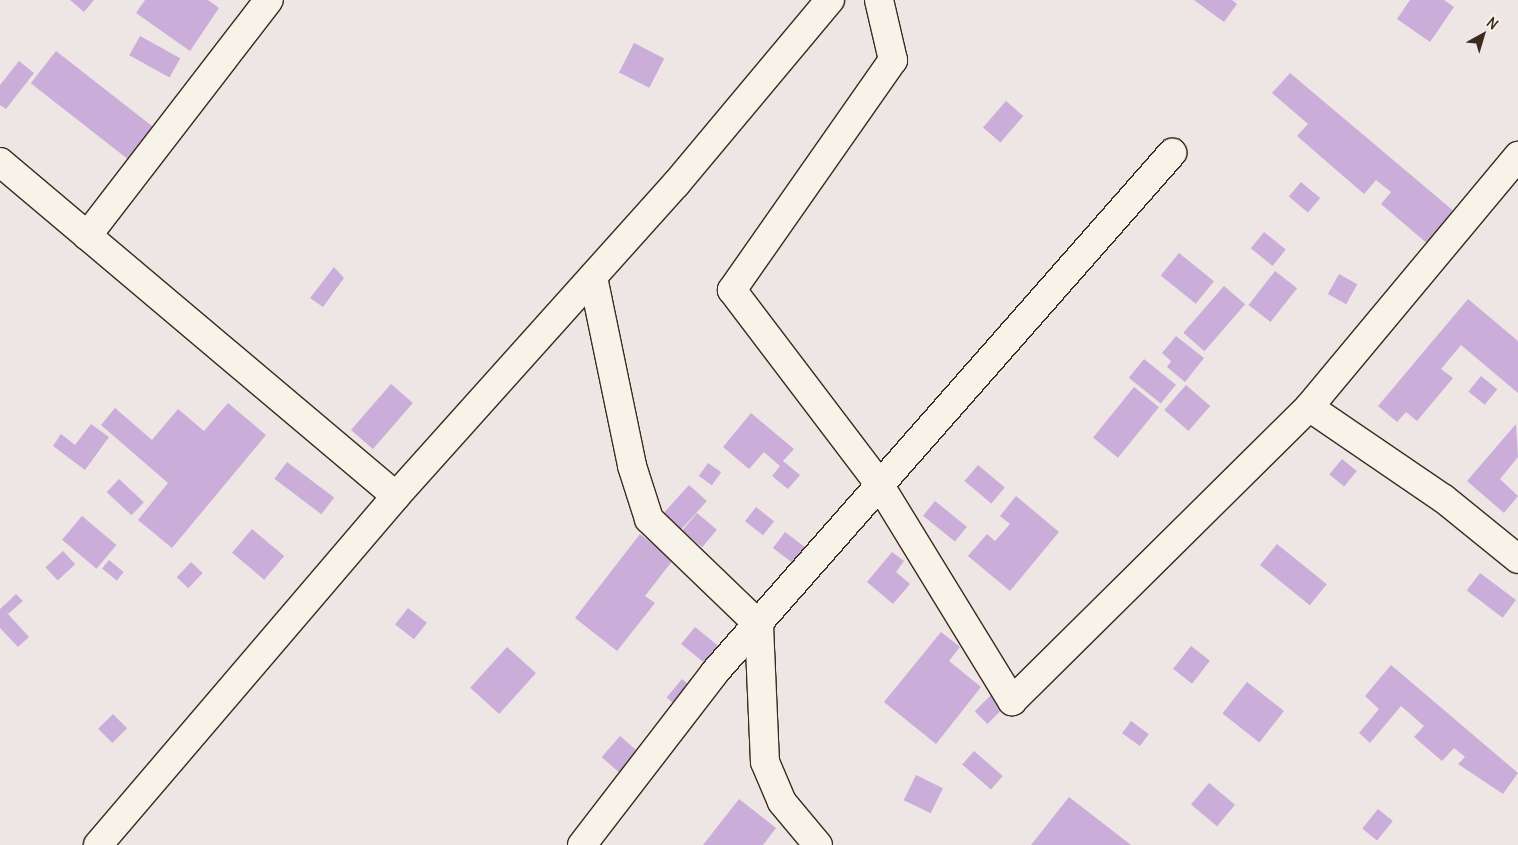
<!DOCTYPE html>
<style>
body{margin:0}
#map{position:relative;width:1518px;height:845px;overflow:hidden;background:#eee5e5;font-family:Delius,sans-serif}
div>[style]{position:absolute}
.building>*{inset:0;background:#cbadda;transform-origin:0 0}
.roads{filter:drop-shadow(1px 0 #3b2a1e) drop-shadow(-1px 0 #3b2a1e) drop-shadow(0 1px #3b2a1e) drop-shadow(0 -1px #3b2a1e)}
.minor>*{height:28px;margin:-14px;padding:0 14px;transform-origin:14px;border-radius:14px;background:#f7f3e8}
span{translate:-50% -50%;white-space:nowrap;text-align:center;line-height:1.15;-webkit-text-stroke:5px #f7f3e8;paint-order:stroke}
.north{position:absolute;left:1458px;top:10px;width:50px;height:50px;-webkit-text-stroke:4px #f7f3e8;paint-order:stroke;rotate:39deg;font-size:14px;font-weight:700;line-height:20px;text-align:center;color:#3b2a1e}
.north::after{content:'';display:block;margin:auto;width:18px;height:22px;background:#3b2a1e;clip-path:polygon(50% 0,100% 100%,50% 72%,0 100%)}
</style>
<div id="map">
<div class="building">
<i style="clip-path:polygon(70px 0,94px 0,84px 12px)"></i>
<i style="clip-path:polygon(145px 0,208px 0,219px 8px,190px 51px,136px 13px)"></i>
<i style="clip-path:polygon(1194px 0,1232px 0,1237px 4px,1224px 22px)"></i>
<i style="clip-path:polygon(1410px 0,1444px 0,1454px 7px,1430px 42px,1397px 19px)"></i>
<i style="left:140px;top:36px;width:46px;height:22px;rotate:29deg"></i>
<i style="left:634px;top:43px;width:34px;height:33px;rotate:27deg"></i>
<i style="left:56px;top:51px;width:125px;height:41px;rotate:38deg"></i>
<i style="clip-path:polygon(19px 61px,34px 73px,6px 109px,0 105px,0 85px)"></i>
<i style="clip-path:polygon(1290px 73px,1456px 213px,1429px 245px,1381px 204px,1391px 192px,1376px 180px,1364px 194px,1297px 136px,1308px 124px,1272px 93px)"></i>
<i style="left:1006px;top:101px;width:23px;height:35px;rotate:41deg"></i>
<i style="left:1301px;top:182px;width:25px;height:19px;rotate:40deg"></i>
<i style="left:1264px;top:232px;width:28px;height:21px;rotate:39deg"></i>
<i style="left:1179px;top:253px;width:45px;height:29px;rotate:39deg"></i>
<i style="clip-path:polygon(334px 267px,344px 278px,323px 307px,310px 298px)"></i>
<i style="left:1275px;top:271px;width:28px;height:43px;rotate:38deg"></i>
<i style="left:1339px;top:274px;width:21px;height:23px;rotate:29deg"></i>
<i style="left:1224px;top:286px;width:28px;height:62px;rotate:41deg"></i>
<i style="clip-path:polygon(1468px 299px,1518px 341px,1518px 393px,1461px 345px,1441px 369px,1453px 378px,1417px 421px,1406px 412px,1397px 422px,1378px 406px)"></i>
<i style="clip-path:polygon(1176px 336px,1204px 358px,1185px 382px,1167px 367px,1171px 361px,1162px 353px)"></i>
<i style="left:1144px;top:359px;width:41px;height:24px;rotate:39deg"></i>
<i style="left:1481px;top:376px;width:21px;height:20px;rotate:39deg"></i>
<i style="left:391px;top:384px;width:29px;height:61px;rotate:41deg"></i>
<i style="left:1186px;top:385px;width:32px;height:33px;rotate:41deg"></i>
<i style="left:1134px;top:387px;width:32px;height:65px;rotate:39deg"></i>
<i style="clip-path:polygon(228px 403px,266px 435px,172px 548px,138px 520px,168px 483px,101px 425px,115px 408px,152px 440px,178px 409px,204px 431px)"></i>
<i style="clip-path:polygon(751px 413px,794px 449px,783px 461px,800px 475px,788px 489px,772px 476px,780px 466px,764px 452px,749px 469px,723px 447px)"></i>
<i style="clip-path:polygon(91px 424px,109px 437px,85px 470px,53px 446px,61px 434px,75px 445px)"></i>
<i style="clip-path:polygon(1516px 424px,1518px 457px,1500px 479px,1518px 496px,1504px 513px,1467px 481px)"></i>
<i style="left:1342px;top:459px;width:19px;height:20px;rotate:39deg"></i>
<i style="left:287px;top:462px;width:59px;height:21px;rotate:37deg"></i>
<i style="left:708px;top:463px;width:16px;height:16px;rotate:35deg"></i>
<i style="left:978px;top:465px;width:35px;height:21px;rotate:40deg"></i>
<i style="left:119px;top:479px;width:34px;height:18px;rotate:43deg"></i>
<i style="left:689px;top:485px;width:24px;height:39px;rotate:42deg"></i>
<i style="clip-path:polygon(1016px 496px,1059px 532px,1010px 591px,968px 556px,987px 534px,995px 541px,1010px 524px,1000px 516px)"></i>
<i style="left:935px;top:501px;width:41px;height:19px;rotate:39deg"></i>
<i style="left:756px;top:507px;width:23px;height:18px;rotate:38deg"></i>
<i style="left:697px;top:513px;width:26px;height:23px;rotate:40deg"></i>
<i style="left:82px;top:516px;width:45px;height:31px;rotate:40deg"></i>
<i style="left:252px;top:529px;width:42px;height:31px;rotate:40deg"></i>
<i style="left:785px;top:532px;width:31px;height:20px;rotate:37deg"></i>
<i style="clip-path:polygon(640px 534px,673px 560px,645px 596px,655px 603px,617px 651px,575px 618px)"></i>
<i style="left:1277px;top:544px;width:64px;height:27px;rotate:39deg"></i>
<i style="left:63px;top:551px;width:18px;height:24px;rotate:47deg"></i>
<i style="clip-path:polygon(892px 552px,904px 561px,896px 572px,910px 584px,893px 604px,867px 582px)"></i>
<i style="left:109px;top:560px;width:19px;height:11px;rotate:39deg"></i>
<i style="left:191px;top:562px;width:16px;height:21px;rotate:43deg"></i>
<i style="left:1480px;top:573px;width:45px;height:22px;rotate:37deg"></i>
<i style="clip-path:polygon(16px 594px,23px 601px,8px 614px,29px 637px,18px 647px,0 628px,0 609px)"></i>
<i style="left:408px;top:608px;width:24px;height:21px;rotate:38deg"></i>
<i style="left:695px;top:627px;width:38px;height:22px;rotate:39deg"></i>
<i style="clip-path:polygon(941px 632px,960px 647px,949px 661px,981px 687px,936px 744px,884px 702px)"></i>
<i style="left:1191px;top:646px;width:24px;height:29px;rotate:38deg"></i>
<i style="left:507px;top:647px;width:39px;height:55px;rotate:42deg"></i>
<i style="clip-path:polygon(1391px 665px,1518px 773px,1503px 794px,1458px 764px,1465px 757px,1454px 748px,1442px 761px,1414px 737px,1424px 726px,1401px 706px,1370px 743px,1359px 733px,1379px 709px,1365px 696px)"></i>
<i style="left:682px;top:679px;width:16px;height:24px;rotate:40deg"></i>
<i style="left:1247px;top:682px;width:47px;height:40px;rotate:38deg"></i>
<i style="left:991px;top:695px;width:18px;height:23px;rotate:45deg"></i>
<i style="left:113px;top:714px;width:20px;height:21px;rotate:45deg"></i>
<i style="left:1131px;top:721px;width:22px;height:15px;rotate:36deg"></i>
<i style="left:620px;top:736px;width:32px;height:28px;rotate:41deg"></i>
<i style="left:974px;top:751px;width:38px;height:18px;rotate:41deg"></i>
<i style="left:916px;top:775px;width:30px;height:28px;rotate:26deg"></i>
<i style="left:1209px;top:783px;width:34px;height:28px;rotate:40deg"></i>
<i style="clip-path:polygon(1069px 797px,1131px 845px,1031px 845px)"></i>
<i style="clip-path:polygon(739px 799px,776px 828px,763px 845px,703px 845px)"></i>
<i style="left:1378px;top:809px;width:19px;height:25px;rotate:39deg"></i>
</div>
<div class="roads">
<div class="minor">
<i style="left:879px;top:0;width:62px;rotate:76.9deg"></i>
<i style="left:893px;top:60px;width:281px;rotate:125deg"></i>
<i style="left:732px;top:290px;width:243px;rotate:52.8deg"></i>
<i style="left:879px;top:484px;width:255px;rotate:58.5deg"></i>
<i style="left:1012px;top:701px;width:418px;rotate:-44.7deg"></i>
<i style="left:1309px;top:407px;width:163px;rotate:34.3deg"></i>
<i style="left:1444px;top:499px;width:95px;rotate:39deg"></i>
<i style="left:0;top:162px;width:518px;rotate:40.15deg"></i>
<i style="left:87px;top:236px;width:298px;rotate:-52.4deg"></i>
<i style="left:593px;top:277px;width:193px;rotate:78.3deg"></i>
<i style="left:632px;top:466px;width:56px;rotate:72.2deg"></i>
<i style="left:649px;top:519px;width:153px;rotate:43.9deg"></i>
<i style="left:759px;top:625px;width:137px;rotate:87.5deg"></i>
<i style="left:765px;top:762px;width:43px;rotate:67deg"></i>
<i style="left:782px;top:802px;width:56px;rotate:50.1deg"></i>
<i style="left:1309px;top:407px;width:327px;rotate:-50.2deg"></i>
<i style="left:98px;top:845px;width:459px;rotate:-49.5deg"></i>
<i style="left:396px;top:496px;width:419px;rotate:-48.1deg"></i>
<i style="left:676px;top:184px;width:240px;rotate:-50.1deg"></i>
<i style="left:582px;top:845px;width:218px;rotate:-52.4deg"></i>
<i style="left:715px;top:672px;width:692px;rotate:-48.63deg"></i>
</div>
</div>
<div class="north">N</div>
</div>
